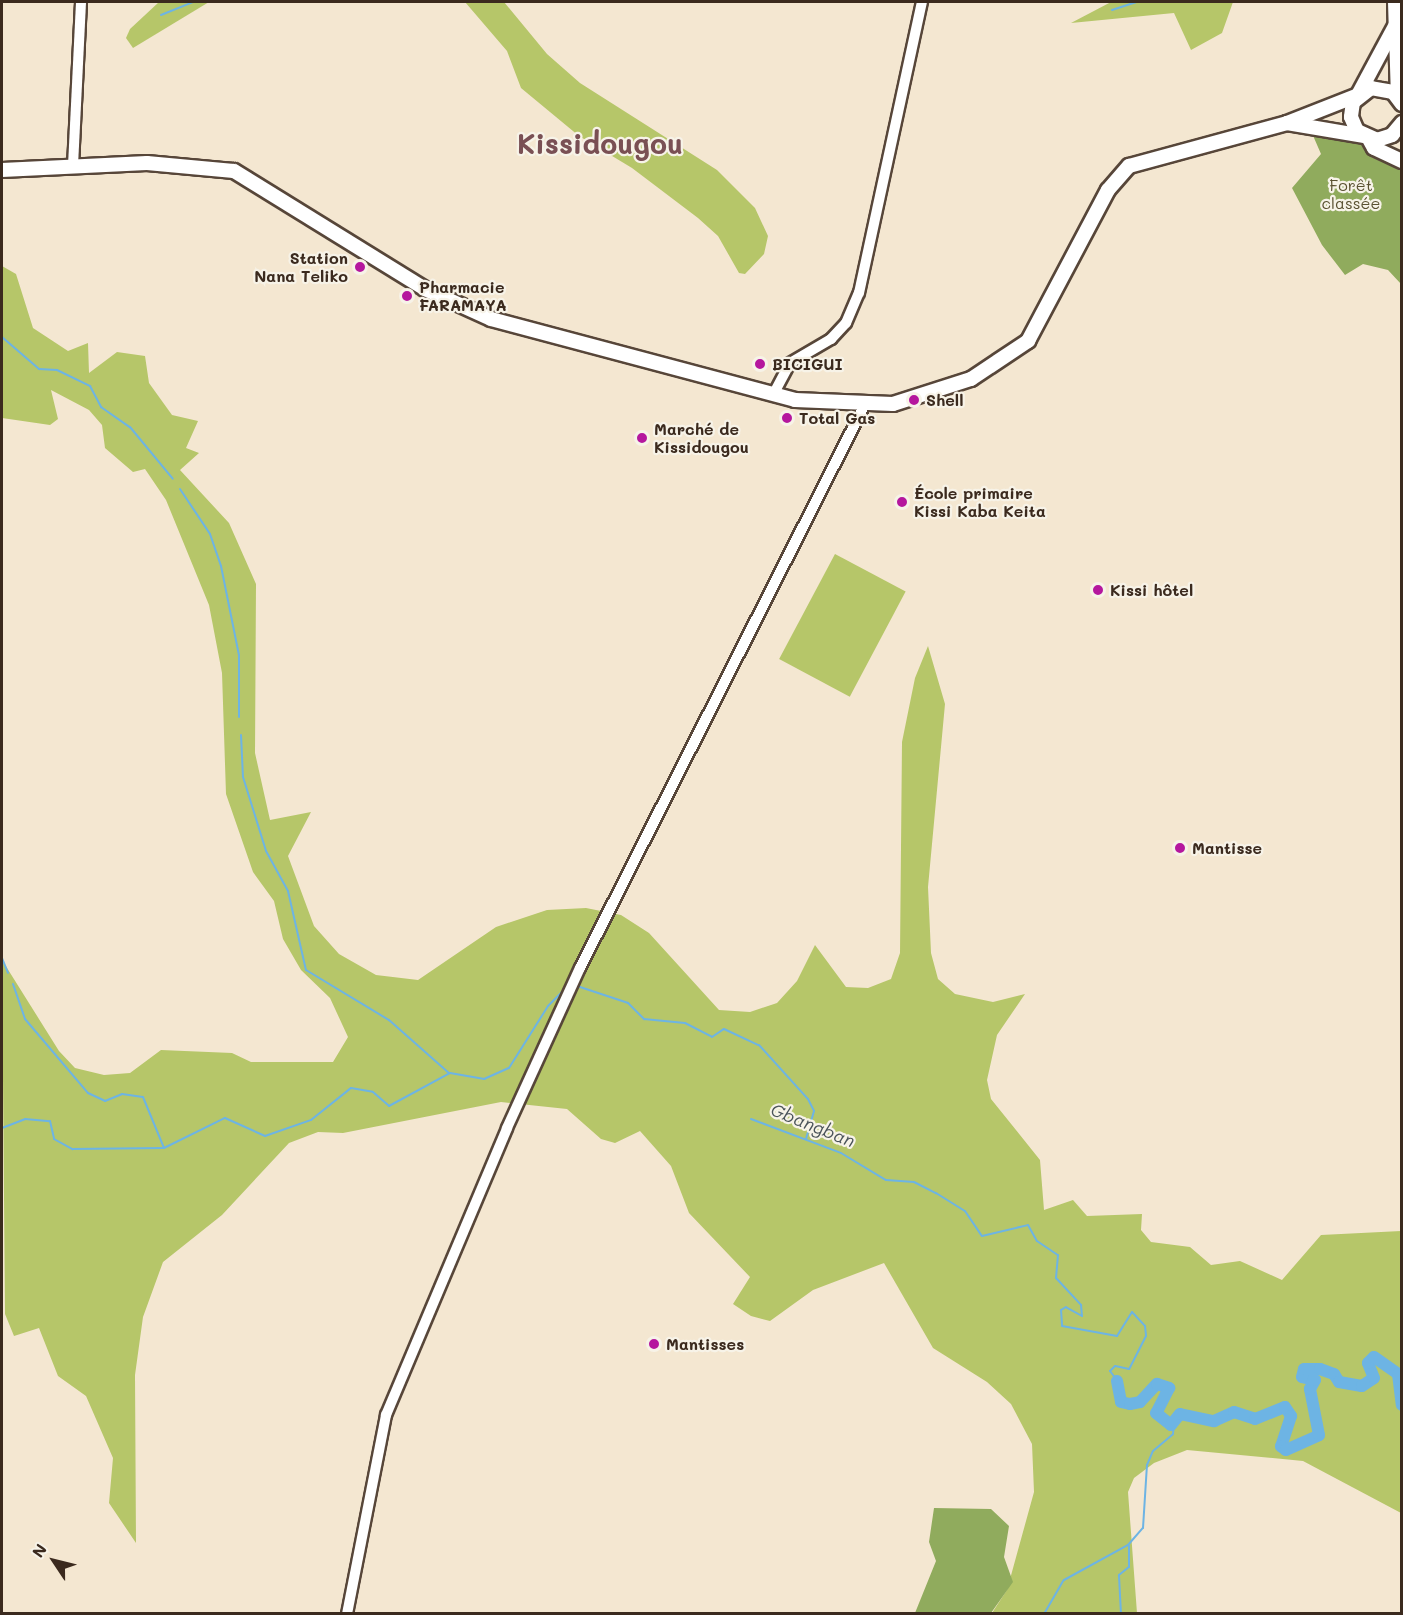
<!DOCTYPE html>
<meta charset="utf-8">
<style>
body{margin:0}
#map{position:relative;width:1403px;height:1615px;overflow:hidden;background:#f4e7d1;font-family:Mali,sans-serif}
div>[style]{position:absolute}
.green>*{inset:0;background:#b6c669;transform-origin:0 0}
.forest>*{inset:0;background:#90ab5d}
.stream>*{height:2px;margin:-1px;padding:0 1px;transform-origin:1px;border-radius:1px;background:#6db4e4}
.river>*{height:12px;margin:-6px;padding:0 6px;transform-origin:6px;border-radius:6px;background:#6db4e4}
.roads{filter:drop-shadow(2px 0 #574639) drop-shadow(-2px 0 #574639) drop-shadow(0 2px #574639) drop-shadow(0 -2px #574639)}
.secondary>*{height:10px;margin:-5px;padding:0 5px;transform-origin:5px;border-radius:5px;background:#fff}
.highway>*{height:14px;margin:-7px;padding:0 7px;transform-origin:7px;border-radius:7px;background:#fff}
.dots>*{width:16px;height:16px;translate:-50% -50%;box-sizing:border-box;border:3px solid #f7f3e8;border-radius:50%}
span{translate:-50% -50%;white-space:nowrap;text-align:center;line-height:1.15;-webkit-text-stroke:4.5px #f7f3e8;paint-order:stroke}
.park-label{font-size:16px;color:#5a5131}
.poi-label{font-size:16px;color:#3b2a1e;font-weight:700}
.right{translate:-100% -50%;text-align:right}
.left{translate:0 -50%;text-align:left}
.water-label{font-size:18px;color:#4a5359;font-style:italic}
.town-label{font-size:28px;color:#7a5054;font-weight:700}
.frame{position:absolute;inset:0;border:3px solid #3b2a1e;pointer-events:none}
.north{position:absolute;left:24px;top:1531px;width:60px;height:60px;-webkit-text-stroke:4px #f7f3e8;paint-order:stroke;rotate:305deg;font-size:16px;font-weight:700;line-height:24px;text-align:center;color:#3b2a1e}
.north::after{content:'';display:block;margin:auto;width:21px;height:27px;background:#3b2a1e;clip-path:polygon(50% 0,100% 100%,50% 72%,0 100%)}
</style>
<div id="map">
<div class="green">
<i style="clip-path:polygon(159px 2px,209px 2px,133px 48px,126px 38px,130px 29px)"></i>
<i style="clip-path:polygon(465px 2px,504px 2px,547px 54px,580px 83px,717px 170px,755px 208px,768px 236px,764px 254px,745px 274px,739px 273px,718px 236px,698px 218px,632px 168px,579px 136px,521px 88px,507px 51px)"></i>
<i style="clip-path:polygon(1111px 2px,1233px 2px,1222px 33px,1191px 50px,1174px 13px,1071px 23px)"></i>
<i style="clip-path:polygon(2px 266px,16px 274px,33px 328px,68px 351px,88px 343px,89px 373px,117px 352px,145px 356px,149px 383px,172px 415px,198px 421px,186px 448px,199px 453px,180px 470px,229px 523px,256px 584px,255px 753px,270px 820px,311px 812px,288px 856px,314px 926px,339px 954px,376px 975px,418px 980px,496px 927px,547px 910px,586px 908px,621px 915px,649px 933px,719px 1010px,750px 1012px,777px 1003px,797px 981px,815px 945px,846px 987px,868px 988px,891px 979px,900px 953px,902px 742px,915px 678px,928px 646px,945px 704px,928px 887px,931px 953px,938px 979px,955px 994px,993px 1002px,1025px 994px,997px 1035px,987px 1080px,991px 1099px,1040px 1160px,1044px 1210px,1073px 1200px,1087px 1216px,1142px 1214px,1141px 1230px,1151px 1242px,1190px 1247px,1211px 1265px,1240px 1261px,1282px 1280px,1321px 1235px,1401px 1231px,1401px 1513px,1303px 1461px,1187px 1450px,1154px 1463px,1134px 1478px,1128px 1492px,1137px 1613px,992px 1613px,1007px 1590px,1034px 1492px,1032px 1444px,1011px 1404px,987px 1382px,933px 1348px,884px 1263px,813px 1290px,770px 1321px,751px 1316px,733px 1304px,750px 1277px,689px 1213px,671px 1166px,640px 1131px,615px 1143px,601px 1139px,567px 1109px,501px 1102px,343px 1133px,318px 1132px,289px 1143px,222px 1215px,163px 1262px,143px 1317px,135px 1375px,136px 1543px,109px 1503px,113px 1458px,86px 1396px,58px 1376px,39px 1328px,14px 1336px,5px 1314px,2px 960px,59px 1051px,75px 1068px,104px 1075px,130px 1073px,161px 1050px,232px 1053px,251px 1062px,333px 1062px,348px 1037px,330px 998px,301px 970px,283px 939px,274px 901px,253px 872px,226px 794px,222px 673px,209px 605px,166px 500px,145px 469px,133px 472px,105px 448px,102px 425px,89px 410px,51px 390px,58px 419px,50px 425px,2px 418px)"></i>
<i style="left:835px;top:554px;width:80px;height:119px;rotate:28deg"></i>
</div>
<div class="forest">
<i style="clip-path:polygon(1308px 124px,1401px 155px,1401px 284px,1388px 270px,1363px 264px,1345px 275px,1322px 245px,1292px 188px,1321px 154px)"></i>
<i style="clip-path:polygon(934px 1508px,991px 1509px,1009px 1526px,1004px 1557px,1013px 1582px,991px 1613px,915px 1613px,936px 1561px,929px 1542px)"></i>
</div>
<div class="stream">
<i style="left:1112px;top:10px;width:25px;rotate:-18deg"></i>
<i style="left:161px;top:15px;width:35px;rotate:-22deg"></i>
<i style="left:2px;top:337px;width:49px;rotate:40.9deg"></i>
<i style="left:39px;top:369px;width:18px;rotate:3deg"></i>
<i style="left:57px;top:370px;width:37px;rotate:26deg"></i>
<i style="left:90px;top:386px;width:24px;rotate:62deg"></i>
<i style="left:101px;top:407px;width:35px;rotate:35deg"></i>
<i style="left:130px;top:427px;width:67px;rotate:50.4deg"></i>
<i style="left:180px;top:489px;width:54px;rotate:56.3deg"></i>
<i style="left:210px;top:534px;width:34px;rotate:71deg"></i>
<i style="left:221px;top:566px;width:91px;rotate:78.6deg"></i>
<i style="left:239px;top:655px;width:62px;rotate:90deg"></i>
<i style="left:241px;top:735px;width:42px;rotate:87.3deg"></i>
<i style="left:243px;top:777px;width:77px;rotate:72.7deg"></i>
<i style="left:266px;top:851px;width:46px;rotate:61.2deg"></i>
<i style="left:288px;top:891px;width:81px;rotate:77.2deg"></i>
<i style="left:306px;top:970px;width:97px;rotate:31.1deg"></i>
<i style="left:389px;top:1020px;width:80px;rotate:41.5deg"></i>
<i style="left:2px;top:958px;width:16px;rotate:68deg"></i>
<i style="left:13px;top:984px;width:37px;rotate:71deg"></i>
<i style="left:25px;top:1019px;width:97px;rotate:49.6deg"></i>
<i style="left:88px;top:1093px;width:19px;rotate:25deg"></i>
<i style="left:105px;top:1101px;width:18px;rotate:-22deg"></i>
<i style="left:122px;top:1094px;width:21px;rotate:8deg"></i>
<i style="left:143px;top:1097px;width:55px;rotate:67.6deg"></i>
<i style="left:577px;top:986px;width:54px;rotate:18.4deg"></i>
<i style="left:628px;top:1003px;width:23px;rotate:45deg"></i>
<i style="left:644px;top:1019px;width:41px;rotate:5.6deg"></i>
<i style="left:685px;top:1023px;width:30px;rotate:27deg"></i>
<i style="left:712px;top:1037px;width:14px;rotate:-34deg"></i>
<i style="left:724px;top:1029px;width:38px;rotate:25deg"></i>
<i style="left:759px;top:1045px;width:73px;rotate:47.8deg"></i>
<i style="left:808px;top:1099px;width:13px;rotate:63deg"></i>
<i style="left:814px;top:1111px;width:29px;rotate:106deg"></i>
<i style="left:751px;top:1119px;width:96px;rotate:20.7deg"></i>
<i style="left:841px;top:1153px;width:52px;rotate:31deg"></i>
<i style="left:886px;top:1180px;width:28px;rotate:4deg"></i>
<i style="left:914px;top:1182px;width:25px;rotate:27deg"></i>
<i style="left:936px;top:1193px;width:34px;rotate:32deg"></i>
<i style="left:965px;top:1211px;width:30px;rotate:56deg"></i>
<i style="left:982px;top:1236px;width:47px;rotate:-13.4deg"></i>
<i style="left:1028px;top:1225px;width:18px;rotate:61deg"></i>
<i style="left:1037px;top:1241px;width:25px;rotate:34deg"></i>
<i style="left:1058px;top:1255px;width:23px;rotate:95deg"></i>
<i style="left:1056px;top:1278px;width:37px;rotate:47deg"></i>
<i style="left:1081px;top:1305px;width:11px;rotate:85deg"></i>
<i style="left:1082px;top:1316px;width:18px;rotate:-151deg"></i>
<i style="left:1066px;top:1307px;width:6px;rotate:149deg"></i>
<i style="left:1061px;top:1310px;width:16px;rotate:86deg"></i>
<i style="left:1062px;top:1326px;width:56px;rotate:10.3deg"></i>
<i style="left:1117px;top:1336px;width:28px;rotate:-58deg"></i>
<i style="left:1132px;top:1312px;width:19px;rotate:47deg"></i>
<i style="left:1145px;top:1326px;width:10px;rotate:84deg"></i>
<i style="left:1146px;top:1336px;width:37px;rotate:117deg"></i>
<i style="left:1129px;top:1369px;width:14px;rotate:-168deg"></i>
<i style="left:1115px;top:1366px;width:7px;rotate:135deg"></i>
<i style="left:1110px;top:1371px;width:10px;rotate:53deg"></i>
<i style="left:2px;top:1128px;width:25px;rotate:-21deg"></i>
<i style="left:25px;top:1119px;width:25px;rotate:5deg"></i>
<i style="left:50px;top:1121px;width:18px;rotate:77deg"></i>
<i style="left:54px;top:1139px;width:21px;rotate:29deg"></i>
<i style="left:72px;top:1149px;width:92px;rotate:-0.6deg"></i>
<i style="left:164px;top:1148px;width:68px;rotate:-26.2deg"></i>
<i style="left:225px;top:1118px;width:44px;rotate:24.2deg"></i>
<i style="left:265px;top:1136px;width:49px;rotate:-19.2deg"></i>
<i style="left:311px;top:1120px;width:51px;rotate:-38.7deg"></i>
<i style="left:351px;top:1088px;width:22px;rotate:10deg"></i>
<i style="left:373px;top:1092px;width:21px;rotate:41deg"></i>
<i style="left:389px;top:1106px;width:69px;rotate:-28.4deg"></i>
<i style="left:450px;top:1073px;width:35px;rotate:10deg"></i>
<i style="left:484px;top:1079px;width:27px;rotate:-24deg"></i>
<i style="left:509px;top:1068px;width:73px;rotate:-57.8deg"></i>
<i style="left:548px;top:1006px;width:25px;rotate:-45deg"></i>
<i style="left:1044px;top:1614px;width:39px;rotate:-60deg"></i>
<i style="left:1064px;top:1580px;width:73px;rotate:-28.7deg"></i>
<i style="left:1128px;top:1545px;width:23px;rotate:-49deg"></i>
<i style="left:1143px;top:1528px;width:63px;rotate:-86.4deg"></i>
<i style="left:1147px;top:1465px;width:15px;rotate:-67deg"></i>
<i style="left:1153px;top:1451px;width:26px;rotate:-40deg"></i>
<i style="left:1173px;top:1434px;width:11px;rotate:-85deg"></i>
<i style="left:1121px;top:1614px;width:39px;rotate:-93deg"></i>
<i style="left:1119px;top:1575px;width:13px;rotate:-39deg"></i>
<i style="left:1129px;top:1567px;width:21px;rotate:-90deg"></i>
</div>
<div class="river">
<i style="left:1117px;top:1381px;width:21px;rotate:79deg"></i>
<i style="left:1121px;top:1402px;width:9px;rotate:13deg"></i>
<i style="left:1130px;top:1404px;width:10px;rotate:-11deg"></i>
<i style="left:1140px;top:1402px;width:25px;rotate:-47deg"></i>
<i style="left:1157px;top:1384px;width:13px;rotate:18deg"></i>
<i style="left:1169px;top:1388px;width:28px;rotate:117deg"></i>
<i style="left:1156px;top:1413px;width:19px;rotate:39deg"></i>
<i style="left:1171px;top:1425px;width:14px;rotate:-51deg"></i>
<i style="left:1180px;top:1414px;width:35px;rotate:12deg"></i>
<i style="left:1214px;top:1421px;width:22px;rotate:-24deg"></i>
<i style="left:1234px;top:1412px;width:22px;rotate:18deg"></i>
<i style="left:1255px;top:1419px;width:32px;rotate:-22deg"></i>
<i style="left:1285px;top:1407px;width:11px;rotate:56deg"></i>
<i style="left:1291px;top:1416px;width:32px;rotate:108deg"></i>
<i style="left:1281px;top:1446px;width:6px;rotate:39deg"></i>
<i style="left:1286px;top:1450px;width:36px;rotate:-24deg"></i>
<i style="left:1319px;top:1435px;width:47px;rotate:-101.1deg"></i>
<i style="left:1310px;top:1389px;width:10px;rotate:-61deg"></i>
<i style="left:1315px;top:1380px;width:13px;rotate:-167deg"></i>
<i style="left:1302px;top:1377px;width:8px;rotate:-76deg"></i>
<i style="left:1304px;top:1369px;width:16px"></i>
<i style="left:1320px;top:1369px;width:15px;rotate:20deg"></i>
<i style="left:1334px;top:1374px;width:9px;rotate:58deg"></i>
<i style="left:1339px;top:1382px;width:23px;rotate:10deg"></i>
<i style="left:1362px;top:1386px;width:14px;rotate:-34deg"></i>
<i style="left:1374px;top:1378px;width:16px;rotate:-112deg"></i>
<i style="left:1368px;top:1363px;width:8px;rotate:-45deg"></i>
<i style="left:1374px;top:1357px;width:29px;rotate:35deg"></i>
<i style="left:1398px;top:1374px;width:31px;rotate:83deg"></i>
</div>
<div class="roads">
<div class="secondary">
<i style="left:73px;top:166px;width:164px;rotate:-87.2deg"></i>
<i style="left:773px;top:395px;width:36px;rotate:-62deg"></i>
<i style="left:790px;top:363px;width:48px;rotate:-30.3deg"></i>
<i style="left:831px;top:339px;width:22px;rotate:-47deg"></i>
<i style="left:846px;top:323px;width:33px;rotate:-67deg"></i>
<i style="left:859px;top:293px;width:298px;rotate:-77.8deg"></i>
<i style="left:347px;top:1614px;width:203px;rotate:-78.9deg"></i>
<i style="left:386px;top:1415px;width:311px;rotate:-67.1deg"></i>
<i style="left:507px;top:1128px;width:176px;rotate:-65.5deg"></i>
<i style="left:580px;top:968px;width:630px;rotate:-63.19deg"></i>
</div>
<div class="highway">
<i style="left:1395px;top:2px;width:95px;rotate:88.2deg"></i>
<i style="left:1402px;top:104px;width:15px;rotate:-127deg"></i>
<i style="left:1393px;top:92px;width:22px;rotate:-170deg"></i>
<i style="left:1371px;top:88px;width:23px;rotate:142deg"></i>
<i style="left:1353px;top:102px;width:15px;rotate:98deg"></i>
<i style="left:1351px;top:117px;width:15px;rotate:67deg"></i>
<i style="left:1357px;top:131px;width:22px;rotate:24deg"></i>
<i style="left:1377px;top:140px;width:16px;rotate:-18deg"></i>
<i style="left:1392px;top:135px;width:16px;rotate:-50deg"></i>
<i style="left:1287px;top:123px;width:77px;rotate:9.7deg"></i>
<i style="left:1369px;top:139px;width:10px;rotate:61deg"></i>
<i style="left:1374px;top:148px;width:31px;rotate:25deg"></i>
<i style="left:2px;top:170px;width:145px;rotate:-2.8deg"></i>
<i style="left:147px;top:163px;width:87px;rotate:5.3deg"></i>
<i style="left:234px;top:171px;width:225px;rotate:31.7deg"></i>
<i style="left:425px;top:289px;width:72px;rotate:24.4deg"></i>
<i style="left:491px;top:319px;width:315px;rotate:14.9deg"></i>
<i style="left:795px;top:400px;width:98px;rotate:2.3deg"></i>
<i style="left:893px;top:404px;width:82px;rotate:-17.8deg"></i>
<i style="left:971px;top:379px;width:69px;rotate:-33.7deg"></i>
<i style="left:1028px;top:341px;width:171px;rotate:-62.1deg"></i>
<i style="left:1108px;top:190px;width:32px;rotate:-49deg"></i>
<i style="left:1129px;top:166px;width:164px;rotate:-15.2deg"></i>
<i style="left:1287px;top:123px;width:76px;rotate:-21.5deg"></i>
<i style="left:1358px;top:95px;width:81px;rotate:-61.8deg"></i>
</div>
</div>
<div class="dots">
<i style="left:360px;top:267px;background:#b5179e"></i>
<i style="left:407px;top:296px;background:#b5179e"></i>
<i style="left:760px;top:364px;background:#b5179e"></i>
<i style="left:914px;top:400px;background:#b5179e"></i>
<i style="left:787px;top:418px;background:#b5179e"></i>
<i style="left:642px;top:438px;background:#b5179e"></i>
<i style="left:902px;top:502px;background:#b5179e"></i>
<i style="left:1098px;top:590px;background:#b5179e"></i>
<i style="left:1180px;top:848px;background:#b5179e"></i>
<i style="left:654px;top:1344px;background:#b5179e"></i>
</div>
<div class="park-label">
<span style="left:1351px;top:194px">Forêt<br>classée</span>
</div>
<div class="poi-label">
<span class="right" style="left:348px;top:267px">Station<br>Nana Teliko</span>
<span class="left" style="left:419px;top:296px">Pharmacie<br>FARAMAYA</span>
<span class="left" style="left:772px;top:364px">BICIGUI</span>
<span class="left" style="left:926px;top:400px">Shell</span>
<span class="left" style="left:799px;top:418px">Total Gas</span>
<span class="left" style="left:654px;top:438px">Marché de<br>Kissidougou</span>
<span class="left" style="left:914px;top:502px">École primaire<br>Kissi Kaba Keita</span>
<span class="left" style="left:1110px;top:590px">Kissi hôtel</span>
<span class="left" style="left:1192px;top:848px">Mantisse</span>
<span class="left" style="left:666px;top:1344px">Mantisses</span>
</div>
<div class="water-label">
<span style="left:813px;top:1125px;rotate:22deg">Gbangban</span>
</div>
<div class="town-label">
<span style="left:600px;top:143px">Kissidougou</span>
</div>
<div class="frame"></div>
<div class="north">N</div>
</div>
